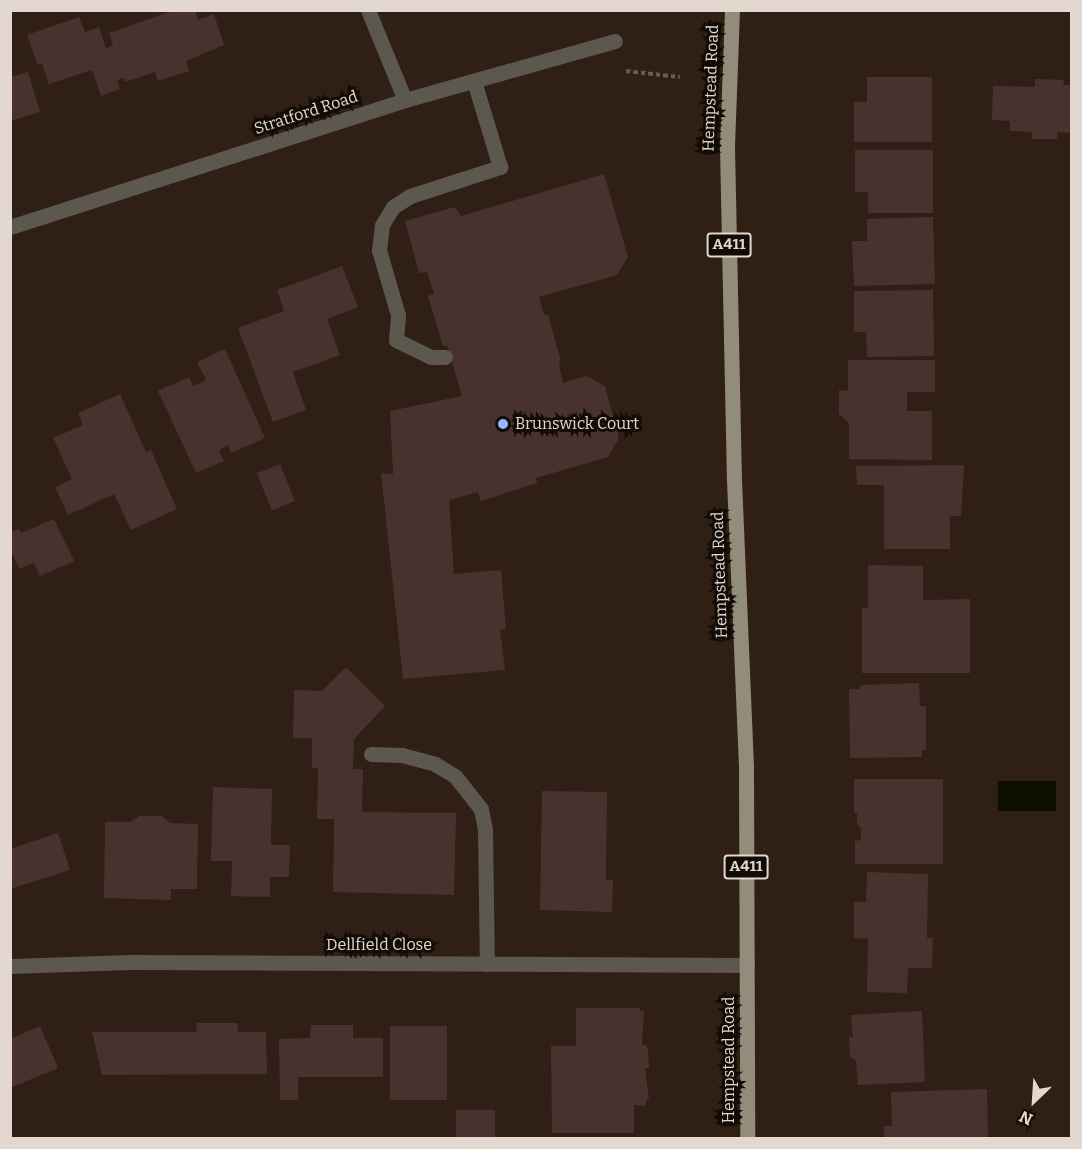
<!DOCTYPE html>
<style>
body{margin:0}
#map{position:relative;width:1082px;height:1149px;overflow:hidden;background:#301f14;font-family:Bitter,serif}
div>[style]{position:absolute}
.water>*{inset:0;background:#0c0f00;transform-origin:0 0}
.building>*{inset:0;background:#483230;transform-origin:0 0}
.path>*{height:4px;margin-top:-2px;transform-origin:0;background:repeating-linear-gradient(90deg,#6a5a50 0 4.5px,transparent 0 7.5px)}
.minor>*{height:15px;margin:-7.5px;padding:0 7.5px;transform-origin:7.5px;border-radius:7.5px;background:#5c584f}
.major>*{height:15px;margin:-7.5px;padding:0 7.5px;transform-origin:7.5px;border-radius:7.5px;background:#948c7a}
.dots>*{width:16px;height:16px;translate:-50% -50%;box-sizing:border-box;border:3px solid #120b06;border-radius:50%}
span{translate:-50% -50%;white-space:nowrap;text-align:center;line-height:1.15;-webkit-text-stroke:6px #120b06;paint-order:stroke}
.shield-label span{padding:2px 4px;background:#120b06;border:2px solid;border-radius:4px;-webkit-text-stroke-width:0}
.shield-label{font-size:15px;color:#e3d8d0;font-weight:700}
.street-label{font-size:16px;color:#e3d8d0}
.poi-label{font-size:16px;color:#e3d8d0}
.left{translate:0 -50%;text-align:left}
.frame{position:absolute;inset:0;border:12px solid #e3d8d0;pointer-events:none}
.north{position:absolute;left:1004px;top:1071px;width:60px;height:60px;-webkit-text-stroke:4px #120b06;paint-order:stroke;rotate:205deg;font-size:16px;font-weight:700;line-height:24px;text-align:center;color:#e3d8d0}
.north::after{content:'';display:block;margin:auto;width:21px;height:27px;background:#e3d8d0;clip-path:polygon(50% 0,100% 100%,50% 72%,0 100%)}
</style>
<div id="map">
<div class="water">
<i style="left:998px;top:781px;width:58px;height:30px"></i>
</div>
<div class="building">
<i style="clip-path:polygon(175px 10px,195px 10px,198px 20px,214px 14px,224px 45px,186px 61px,189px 71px,158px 81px,155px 72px,125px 82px,124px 78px,117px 80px,120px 89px,101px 96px,92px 70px,49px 84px,42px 64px,38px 65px,27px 35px,79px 17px,85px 32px,99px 27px,106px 48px,113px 46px,109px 33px)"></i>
<i style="clip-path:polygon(28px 72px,40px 112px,10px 121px,10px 77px)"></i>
<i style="clip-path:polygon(867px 77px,932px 77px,932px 142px,854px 142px,854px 102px,867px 102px)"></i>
<i style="clip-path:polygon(1035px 79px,1064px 80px,1063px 85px,1072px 85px,1072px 133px,1058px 132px,1057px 139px,1032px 139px,1032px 132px,1010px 131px,1010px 121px,992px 120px,993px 86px,1035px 87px)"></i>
<i style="clip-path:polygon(855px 150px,933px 150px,933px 213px,868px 213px,868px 192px,855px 192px)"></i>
<i style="clip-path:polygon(604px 174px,628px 257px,617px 275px,539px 297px,544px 315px,548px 315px,561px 361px,559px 364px,563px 383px,586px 376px,605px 386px,619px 438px,608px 457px,536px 478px,537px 483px,481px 501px,478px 492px,449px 500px,454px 574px,501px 570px,506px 628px,500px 630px,505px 670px,403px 679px,381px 473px,393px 474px,390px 411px,462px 396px,447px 345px,443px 346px,428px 296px,434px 293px,427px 272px,419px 273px,405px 221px,455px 207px,461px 216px)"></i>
<i style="clip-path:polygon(933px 217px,935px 284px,854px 286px,852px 241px,867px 241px,867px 219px)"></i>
<i style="clip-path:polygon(342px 266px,358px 307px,327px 319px,340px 355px,293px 372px,306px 410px,273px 422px,238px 328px,284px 311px,277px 290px)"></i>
<i style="clip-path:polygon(933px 290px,934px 356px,867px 357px,866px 332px,854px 332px,854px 291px)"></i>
<i style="clip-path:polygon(225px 349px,265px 438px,231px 453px,228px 445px,219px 450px,224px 461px,196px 473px,158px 391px,189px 377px,193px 386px,206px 380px,197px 362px)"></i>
<i style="clip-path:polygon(848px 360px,935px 360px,935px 392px,907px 392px,907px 411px,932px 411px,932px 460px,849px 459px,849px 423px,839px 414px,839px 390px,848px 391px)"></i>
<i style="clip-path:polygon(120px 394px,146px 452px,151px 450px,177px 509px,131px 530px,114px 494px,68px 515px,55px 487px,72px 479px,53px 438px,83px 425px,78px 413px)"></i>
<i style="left:280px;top:464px;width:40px;height:25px;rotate:68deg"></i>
<i style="clip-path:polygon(964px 465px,961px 516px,950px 516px,950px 549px,884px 549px,884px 485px,857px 485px,856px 466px)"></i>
<i style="clip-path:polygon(54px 519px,74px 561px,40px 576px,34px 563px,19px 569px,13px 555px,10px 555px,10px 533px,19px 529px,21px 533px)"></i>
<i style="clip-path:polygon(868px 565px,923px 566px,923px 600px,970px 599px,970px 673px,862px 673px,862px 608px,868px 608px)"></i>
<i style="clip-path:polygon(346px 667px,385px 706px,354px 739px,353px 769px,363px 769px,362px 812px,456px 813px,454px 895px,333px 892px,334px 819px,317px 819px,318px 768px,312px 768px,312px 738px,293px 738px,294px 690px,322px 691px)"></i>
<i style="clip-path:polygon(919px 683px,920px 706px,926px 706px,926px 750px,922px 750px,922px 757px,850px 758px,849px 689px,860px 689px,860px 685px)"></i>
<i style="clip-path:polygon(854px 779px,943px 779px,943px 864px,855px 864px,855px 841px,861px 840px,861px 828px,857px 824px,857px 813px,854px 813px)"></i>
<i style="clip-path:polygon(213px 787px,272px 789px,271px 845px,290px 845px,289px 877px,270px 877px,270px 897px,231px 896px,232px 861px,211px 861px)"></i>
<i style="clip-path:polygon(542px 791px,607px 792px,606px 880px,613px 880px,612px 912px,540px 910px)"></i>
<i style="clip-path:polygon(139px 816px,162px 816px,170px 823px,198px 824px,197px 889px,171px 889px,171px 900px,104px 898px,105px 822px,130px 822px)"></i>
<i style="clip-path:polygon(58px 833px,70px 870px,10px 889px,10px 849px)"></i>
<i style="clip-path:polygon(867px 872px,928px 874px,927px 938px,933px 938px,932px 968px,908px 968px,907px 993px,867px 992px,868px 939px,854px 938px,854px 902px,866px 902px)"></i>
<i style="clip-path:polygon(576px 1008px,640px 1008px,640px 1011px,644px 1011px,642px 1045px,646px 1045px,648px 1050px,649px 1068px,645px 1068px,649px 1099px,646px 1100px,646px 1106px,634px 1105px,634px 1133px,552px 1133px,551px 1046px,576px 1046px)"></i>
<i style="clip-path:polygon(922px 1011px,925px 1082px,858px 1085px,856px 1060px,850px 1057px,849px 1037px,853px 1037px,851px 1015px)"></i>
<i style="clip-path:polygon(196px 1023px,237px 1023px,238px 1032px,266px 1032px,267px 1074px,102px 1075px,92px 1032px,197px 1032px)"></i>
<i style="clip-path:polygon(311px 1025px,353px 1025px,353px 1038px,383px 1038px,383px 1077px,298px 1077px,298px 1100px,280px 1100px,279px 1039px,310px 1038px)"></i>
<i style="clip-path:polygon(40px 1026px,58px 1068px,10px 1088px,10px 1039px)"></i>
<i style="left:447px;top:1026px;width:74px;height:57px;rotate:90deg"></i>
<i style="clip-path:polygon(987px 1089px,988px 1138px,884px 1138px,884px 1126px,892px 1126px,891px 1092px)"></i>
<i style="left:456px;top:1110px;width:39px;height:28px"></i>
</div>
<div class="path">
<i style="left:626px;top:71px;width:54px;rotate:6.3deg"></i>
</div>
<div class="minor">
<i style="left:368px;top:10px;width:97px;rotate:67.7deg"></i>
<i style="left:10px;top:227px;width:415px;rotate:-17.8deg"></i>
<i style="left:405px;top:100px;width:218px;rotate:-15.7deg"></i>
<i style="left:445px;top:357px;width:14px;rotate:180deg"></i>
<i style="left:431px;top:357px;width:39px;rotate:-154deg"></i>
<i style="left:396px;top:340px;width:25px;rotate:-85deg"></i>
<i style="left:398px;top:315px;width:68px;rotate:-106.3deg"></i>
<i style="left:379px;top:250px;width:25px;rotate:-83deg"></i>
<i style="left:382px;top:225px;width:21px;rotate:-59deg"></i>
<i style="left:393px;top:207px;width:20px;rotate:-33deg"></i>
<i style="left:410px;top:196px;width:95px;rotate:-17.9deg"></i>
<i style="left:500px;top:167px;width:90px;rotate:-106.8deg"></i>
<i style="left:371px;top:754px;width:31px;rotate:2deg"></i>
<i style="left:402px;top:755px;width:34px;rotate:15deg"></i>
<i style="left:435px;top:764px;width:23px;rotate:31deg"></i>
<i style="left:455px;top:776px;width:42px;rotate:51.8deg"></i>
<i style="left:481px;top:809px;width:20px;rotate:79deg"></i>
<i style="left:485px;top:829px;width:135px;rotate:89.2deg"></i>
<i style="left:10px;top:966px;width:121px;rotate:-1.9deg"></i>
<i style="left:131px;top:962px;width:616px;rotate:0.28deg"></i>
</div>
<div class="major">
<i style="left:732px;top:10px;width:137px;rotate:92.1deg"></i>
<i style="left:727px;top:147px;width:333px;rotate:88.8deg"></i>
<i style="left:734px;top:480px;width:289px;rotate:87.6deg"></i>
<i style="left:746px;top:769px;width:369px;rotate:89.8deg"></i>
</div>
<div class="dots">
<i style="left:503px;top:424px;background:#93b7fd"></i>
</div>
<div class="shield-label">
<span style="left:729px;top:245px">A411</span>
<span style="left:746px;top:867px">A411</span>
</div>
<div class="street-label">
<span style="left:711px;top:88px;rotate:-88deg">Hempstead Road</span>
<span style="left:306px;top:113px;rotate:-18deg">Stratford Road</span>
<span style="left:720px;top:575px;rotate:-92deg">Hempstead Road</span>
<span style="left:379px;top:945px">Dellfield Close</span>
<span style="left:729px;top:1060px;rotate:-90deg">Hempstead Road</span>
</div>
<div class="poi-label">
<span class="left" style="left:515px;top:424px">Brunswick Court</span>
</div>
<div class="frame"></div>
<div class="north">N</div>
</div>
